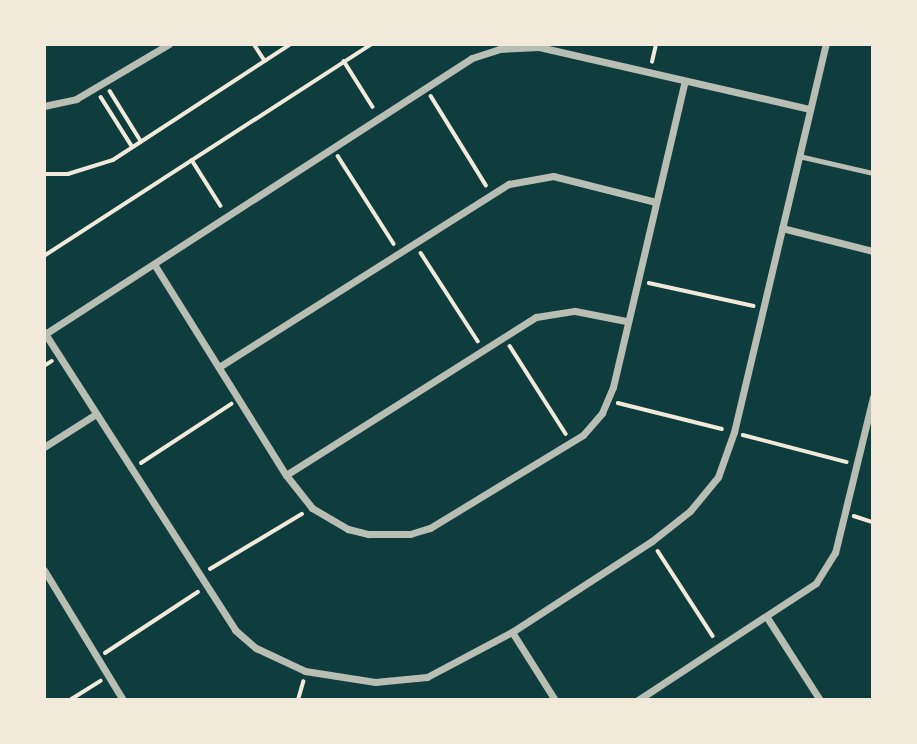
<!DOCTYPE html>
<style>
body{margin:0}
#map{position:relative;width:917px;height:744px;overflow:hidden;background:#0f3d3e;font-family:"Asap Condensed",sans-serif}
div>[style]{position:absolute}
.path>*{height:3.5px;margin:-1.75px;padding:0 1.75px;transform-origin:1.75px;border-radius:1.75px;background:#f1e9da}
.service>*{height:4.5px;margin:-2.25px;padding:0 2.25px;transform-origin:2.25px;border-radius:2.25px;background:#b8beb3}
.minor>*{height:7px;margin:-3.5px;padding:0 3.5px;transform-origin:3.5px;border-radius:3.5px;background:#b8beb3}
span{translate:-50% -50%;white-space:nowrap;text-align:center;line-height:1.15;-webkit-text-stroke:5px #f1e9da;paint-order:stroke}
.frame{position:absolute;inset:0;border:46px solid #f1e9da;pointer-events:none}
</style>
<div id="map">
<div class="path">
<i style="left:254px;top:44px;width:20px;rotate:57deg"></i>
<i style="left:344px;top:61px;width:54px;rotate:57.8deg"></i>
<i style="left:652px;top:62px;width:18px;rotate:-77deg"></i>
<i style="left:110px;top:91px;width:59px;rotate:58.2deg"></i>
<i style="left:431px;top:96px;width:105px;rotate:58.3deg"></i>
<i style="left:101px;top:97px;width:58px;rotate:57.7deg"></i>
<i style="left:338px;top:156px;width:104px;rotate:57.5deg"></i>
<i style="left:192px;top:160px;width:54px;rotate:57.8deg"></i>
<i style="left:44px;top:174px;width:24px"></i>
<i style="left:68px;top:174px;width:47px;rotate:-17.3deg"></i>
<i style="left:113px;top:160px;width:212px;rotate:-33.1deg"></i>
<i style="left:421px;top:253px;width:105px;rotate:57.1deg"></i>
<i style="left:44px;top:256px;width:391px;rotate:-32.9deg"></i>
<i style="left:649px;top:283px;width:107px;rotate:12.4deg"></i>
<i style="left:510px;top:346px;width:104px;rotate:57.5deg"></i>
<i style="left:44px;top:366px;width:9px;rotate:-32deg"></i>
<i style="left:618px;top:403px;width:107px;rotate:14deg"></i>
<i style="left:743px;top:435px;width:107px;rotate:14.6deg"></i>
<i style="left:141px;top:463px;width:108px;rotate:-33.2deg"></i>
<i style="left:854px;top:516px;width:20px;rotate:18deg"></i>
<i style="left:658px;top:551px;width:101px;rotate:57.1deg"></i>
<i style="left:210px;top:569px;width:107px;rotate:-30.9deg"></i>
<i style="left:105px;top:653px;width:111px;rotate:-33.3deg"></i>
<i style="left:70px;top:700px;width:36px;rotate:-32deg"></i>
<i style="left:298px;top:700px;width:19px;rotate:-74deg"></i>
</div>
<div class="service">
<i style="left:799px;top:156px;width:76px;rotate:12.9deg"></i>
</div>
<div class="minor">
<i style="left:44px;top:106px;width:33px;rotate:-12deg"></i>
<i style="left:76px;top:99px;width:108px;rotate:-30.6deg"></i>
<i style="left:782px;top:228px;width:94px;rotate:14.2deg"></i>
<i style="left:154px;top:264px;width:249px;rotate:58deg"></i>
<i style="left:286px;top:475px;width:42px;rotate:51.8deg"></i>
<i style="left:312px;top:508px;width:42px;rotate:30.3deg"></i>
<i style="left:348px;top:529px;width:21px;rotate:14deg"></i>
<i style="left:368px;top:534px;width:42px"></i>
<i style="left:410px;top:534px;width:21px;rotate:-17deg"></i>
<i style="left:430px;top:528px;width:179px;rotate:-31.3deg"></i>
<i style="left:583px;top:435px;width:29px;rotate:-49deg"></i>
<i style="left:602px;top:413px;width:28px;rotate:-67deg"></i>
<i style="left:613px;top:387px;width:314px;rotate:-76.8deg"></i>
<i style="left:44px;top:332px;width:354px;rotate:57.3deg"></i>
<i style="left:235px;top:630px;width:28px;rotate:41deg"></i>
<i style="left:256px;top:648px;width:54px;rotate:25.1deg"></i>
<i style="left:305px;top:671px;width:71px;rotate:8.9deg"></i>
<i style="left:375px;top:682px;width:52px;rotate:-5.5deg"></i>
<i style="left:427px;top:677px;width:96px;rotate:-27.9deg"></i>
<i style="left:512px;top:632px;width:167px;rotate:-33deg"></i>
<i style="left:652px;top:541px;width:48px;rotate:-38.3deg"></i>
<i style="left:690px;top:511px;width:44px;rotate:-50.5deg"></i>
<i style="left:718px;top:477px;width:48px;rotate:-70.4deg"></i>
<i style="left:734px;top:432px;width:399px;rotate:-76.7deg"></i>
<i style="left:45px;top:334px;width:508px;rotate:-32.88deg"></i>
<i style="left:472px;top:58px;width:28px;rotate:-18deg"></i>
<i style="left:499px;top:49px;width:40px;rotate:-2.9deg"></i>
<i style="left:539px;top:47px;width:278px;rotate:12.9deg"></i>
<i style="left:219px;top:367px;width:343px;rotate:-32.3deg"></i>
<i style="left:509px;top:184px;width:45px;rotate:-10.3deg"></i>
<i style="left:553px;top:176px;width:106px;rotate:14.2deg"></i>
<i style="left:44px;top:447px;width:62px;rotate:-32.4deg"></i>
<i style="left:286px;top:475px;width:296px;rotate:-32.3deg"></i>
<i style="left:536px;top:317px;width:39px;rotate:-9deg"></i>
<i style="left:575px;top:311px;width:52px;rotate:11.1deg"></i>
<i style="left:44px;top:570px;width:152px;rotate:58.7deg"></i>
<i style="left:768px;top:619px;width:96px;rotate:57.3deg"></i>
<i style="left:512px;top:632px;width:80px;rotate:57.7deg"></i>
<i style="left:638px;top:700px;width:213px;rotate:-33.3deg"></i>
<i style="left:816px;top:583px;width:36px;rotate:-58deg"></i>
<i style="left:835px;top:553px;width:161px;rotate:-76.3deg"></i>
</div>
<div class="frame"></div>
</div>
